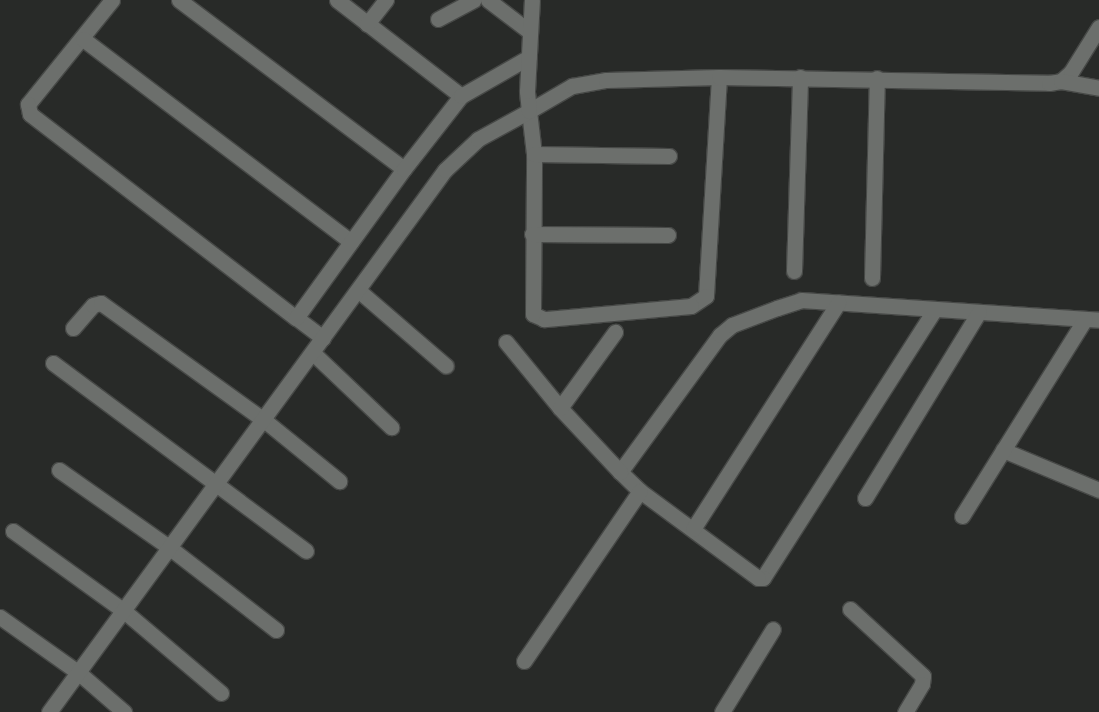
<!DOCTYPE html>
<style>
body{margin:0}
#map{position:relative;width:1099px;height:712px;overflow:hidden;background:#282a28;font-family:"Times New Roman",serif}
div>[style]{position:absolute}
.roads{filter:drop-shadow(1px 0 #474947) drop-shadow(-1px 0 #474947) drop-shadow(0 1px #474947) drop-shadow(0 -1px #474947)}
.minor>*{height:15px;margin:-7.5px;padding:0 7.5px;transform-origin:7.5px;border-radius:7.5px;background:#6c6f6c}
span{translate:-50% -50%;white-space:nowrap;text-align:center;line-height:1.15;-webkit-text-stroke:5px #111311;paint-order:stroke}
</style>
<div id="map">
<div class="roads">
<div class="minor">
<i style="left:112px;top:0;width:134px;rotate:128.9deg"></i>
<i style="left:28px;top:104px;width:10px;rotate:79deg"></i>
<i style="left:30px;top:114px;width:335px;rotate:37.5deg"></i>
<i style="left:179px;top:0;width:281px;rotate:36.9deg"></i>
<i style="left:337px;top:0;width:157px;rotate:37.7deg"></i>
<i style="left:488px;top:0;width:53px;rotate:37.3deg"></i>
<i style="left:438px;top:19px;width:40px;rotate:-28deg"></i>
<i style="left:367px;top:24px;width:31px;rotate:-52deg"></i>
<i style="left:83px;top:39px;width:336px;rotate:37.1deg"></i>
<i style="left:719px;top:77px;width:219px;rotate:93.4deg"></i>
<i style="left:706px;top:296px;width:18px;rotate:146deg"></i>
<i style="left:691px;top:306px;width:148px;rotate:174.9deg"></i>
<i style="left:544px;top:319px;width:12px;rotate:-156deg"></i>
<i style="left:533px;top:314px;width:160px;rotate:-89.6deg"></i>
<i style="left:534px;top:154px;width:43px;rotate:-96.6deg"></i>
<i style="left:529px;top:111px;width:50px;rotate:-30.2deg"></i>
<i style="left:572px;top:86px;width:35px;rotate:-10deg"></i>
<i style="left:606px;top:80px;width:113px;rotate:-1.5deg"></i>
<i style="left:719px;top:77px;width:330px;rotate:1deg"></i>
<i style="left:1049px;top:83px;width:12px;rotate:-9deg"></i>
<i style="left:1061px;top:81px;width:13px;rotate:-42deg"></i>
<i style="left:1071px;top:72px;width:53px;rotate:-58.1deg"></i>
<i style="left:1061px;top:81px;width:39px;rotate:10deg"></i>
<i style="left:534px;top:154px;width:135px;rotate:0.8deg"></i>
<i style="left:532px;top:234px;width:136px;rotate:0.4deg"></i>
<i style="left:794px;top:271px;width:194px;rotate:-88.2deg"></i>
<i style="left:872px;top:278px;width:200px;rotate:-88.6deg"></i>
<i style="left:358px;top:290px;width:116px;rotate:40.8deg"></i>
<i style="left:935px;top:309px;width:319px;rotate:122.6deg"></i>
<i style="left:763px;top:578px;width:5px;rotate:180deg"></i>
<i style="left:758px;top:578px;width:147px;rotate:-143.6deg"></i>
<i style="left:640px;top:491px;width:28px;rotate:-136deg"></i>
<i style="left:620px;top:472px;width:170px;rotate:-53.9deg"></i>
<i style="left:720px;top:335px;width:16px;rotate:-40deg"></i>
<i style="left:732px;top:325px;width:48px;rotate:-20.7deg"></i>
<i style="left:777px;top:308px;width:25px;rotate:-18deg"></i>
<i style="left:801px;top:300px;width:299px;rotate:3.8deg"></i>
<i style="left:73px;top:328px;width:30px;rotate:-49deg"></i>
<i style="left:93px;top:305px;width:8px;rotate:-14deg"></i>
<i style="left:101px;top:303px;width:201px;rotate:35.7deg"></i>
<i style="left:264px;top:420px;width:97px;rotate:39.1deg"></i>
<i style="left:323px;top:338px;width:34px;rotate:-143deg"></i>
<i style="left:296px;top:318px;width:184px;rotate:-54.1deg"></i>
<i style="left:404px;top:169px;width:93px;rotate:-52deg"></i>
<i style="left:461px;top:96px;width:78px;rotate:-29.8deg"></i>
<i style="left:506px;top:342px;width:85px;rotate:50.7deg"></i>
<i style="left:560px;top:408px;width:88px;rotate:46.8deg"></i>
<i style="left:313px;top:353px;width:108px;rotate:43.5deg"></i>
<i style="left:53px;top:363px;width:315px;rotate:36.6deg"></i>
<i style="left:560px;top:408px;width:94px;rotate:-54.1deg"></i>
<i style="left:1003px;top:450px;width:104px;rotate:22.6deg"></i>
<i style="left:59px;top:470px;width:136px;rotate:35.1deg"></i>
<i style="left:170px;top:548px;width:134px;rotate:37.7deg"></i>
<i style="left:865px;top:498px;width:218px;rotate:-58.5deg"></i>
<i style="left:962px;top:516px;width:232px;rotate:-58deg"></i>
<i style="left:693px;top:529px;width:269px;rotate:-57.3deg"></i>
<i style="left:13px;top:531px;width:137px;rotate:35.8deg"></i>
<i style="left:124px;top:611px;width:127px;rotate:40.2deg"></i>
<i style="left:850px;top:609px;width:99px;rotate:42.5deg"></i>
<i style="left:923px;top:676px;width:8px;rotate:97deg"></i>
<i style="left:922px;top:684px;width:33px;rotate:121deg"></i>
<i style="left:0;top:617px;width:97px;rotate:35.3deg"></i>
<i style="left:79px;top:673px;width:60px;rotate:40.9deg"></i>
<i style="left:524px;top:661px;width:206px;rotate:-55.7deg"></i>
<i style="left:49px;top:712px;width:671px;rotate:-53.85deg"></i>
<i style="left:445px;top:170px;width:45px;rotate:-43.2deg"></i>
<i style="left:478px;top:139px;width:58px;rotate:-28.8deg"></i>
<i style="left:529px;top:111px;width:20px;rotate:-96deg"></i>
<i style="left:527px;top:91px;width:91px;rotate:-86.9deg"></i>
<i style="left:722px;top:712px;width:97px;rotate:-58.4deg"></i>
</div>
</div>
</div>
